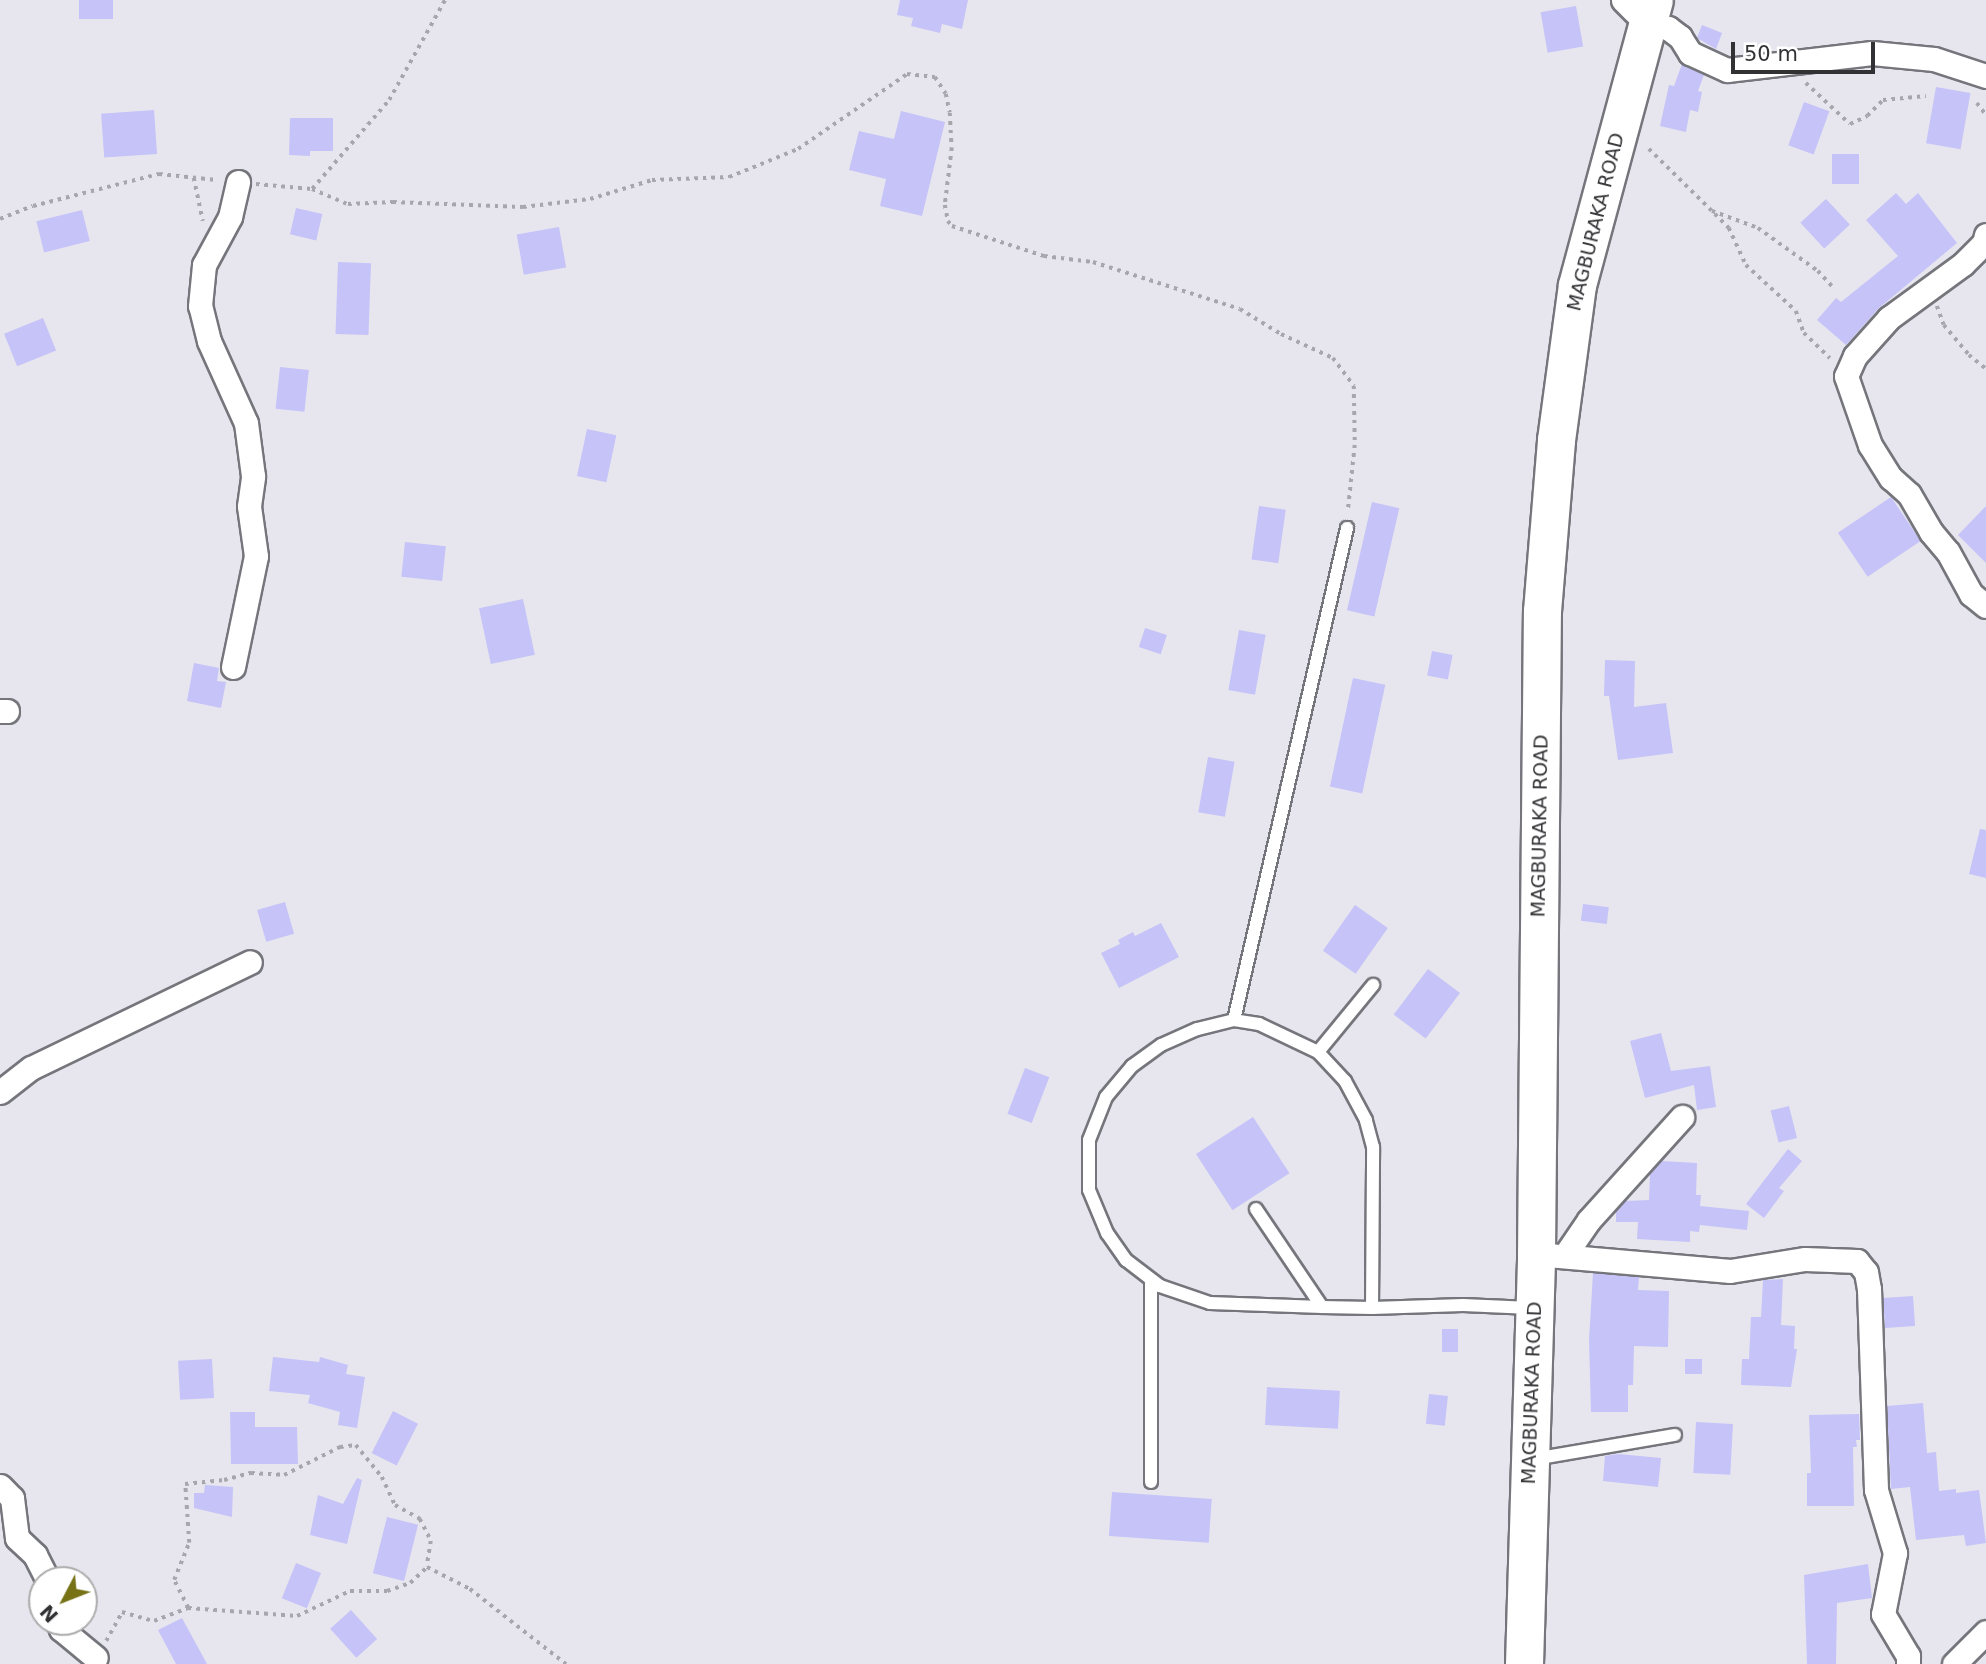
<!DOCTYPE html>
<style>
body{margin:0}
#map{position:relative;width:1986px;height:1664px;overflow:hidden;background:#e7e6ee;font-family:"DejaVu Sans",sans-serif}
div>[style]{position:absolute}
.building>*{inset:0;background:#c5c3f8;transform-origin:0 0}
.path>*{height:3.5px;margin-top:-1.75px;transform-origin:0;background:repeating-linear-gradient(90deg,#a7a6ac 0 3.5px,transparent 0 8.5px)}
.roads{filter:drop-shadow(2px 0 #75757c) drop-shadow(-2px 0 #75757c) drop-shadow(0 2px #75757c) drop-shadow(0 -2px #75757c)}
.lane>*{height:12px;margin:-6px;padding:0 6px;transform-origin:6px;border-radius:6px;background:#fff}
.street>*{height:23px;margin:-11.5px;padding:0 11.5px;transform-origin:11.5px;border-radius:11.5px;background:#fff}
.primary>*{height:37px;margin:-18.5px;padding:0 18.5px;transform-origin:18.5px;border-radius:18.5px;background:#fff}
span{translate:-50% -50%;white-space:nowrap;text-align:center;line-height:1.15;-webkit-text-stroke:5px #fff;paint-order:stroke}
.street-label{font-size:19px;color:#323235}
.north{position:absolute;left:28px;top:1566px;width:70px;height:70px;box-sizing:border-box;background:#fff;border:2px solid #adadae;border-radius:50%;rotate:228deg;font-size:19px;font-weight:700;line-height:28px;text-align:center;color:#323235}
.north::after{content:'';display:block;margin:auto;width:24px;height:32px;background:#767215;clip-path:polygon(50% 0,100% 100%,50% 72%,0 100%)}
.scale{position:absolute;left:1731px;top:42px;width:144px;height:32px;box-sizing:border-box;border:4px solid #323235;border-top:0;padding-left:9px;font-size:21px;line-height:24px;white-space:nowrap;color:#323235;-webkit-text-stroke:5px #fff;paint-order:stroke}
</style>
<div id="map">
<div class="building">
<i style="left:79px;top:0;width:34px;height:19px"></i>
<i style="clip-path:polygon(900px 0,968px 0,962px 29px,942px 24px,940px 33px,911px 26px,913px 18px,897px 15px)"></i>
<i style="left:1576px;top:6px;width:41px;height:36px;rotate:80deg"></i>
<i style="clip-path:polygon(1702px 25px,1722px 33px,1716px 49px,1697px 38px)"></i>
<i style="clip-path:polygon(1682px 64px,1704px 75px,1698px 91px,1702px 92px,1698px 112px,1690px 110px,1686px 132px,1660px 126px,1669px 85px,1674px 86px)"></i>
<i style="left:1936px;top:87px;width:35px;height:57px;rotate:10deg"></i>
<i style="left:1804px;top:102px;width:27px;height:46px;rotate:20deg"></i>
<i style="left:154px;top:110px;width:44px;height:53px;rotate:86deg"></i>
<i style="clip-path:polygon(901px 111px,945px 122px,922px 216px,880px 206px,886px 179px,849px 170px,859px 131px,894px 139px)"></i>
<i style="clip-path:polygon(290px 118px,333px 118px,333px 151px,310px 151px,310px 156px,289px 155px)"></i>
<i style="left:1859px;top:154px;width:30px;height:27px;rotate:90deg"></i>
<i style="clip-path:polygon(1896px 193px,1906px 204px,1918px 193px,1957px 243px,1879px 308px,1846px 345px,1817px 320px,1836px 298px,1841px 302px,1898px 256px,1866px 220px)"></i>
<i style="left:1826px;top:199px;width:35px;height:35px;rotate:47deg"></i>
<i style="left:296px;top:208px;width:27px;height:27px;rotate:13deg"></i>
<i style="left:82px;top:210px;width:32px;height:47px;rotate:76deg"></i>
<i style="left:559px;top:227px;width:41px;height:43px;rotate:80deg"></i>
<i style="left:338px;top:262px;width:33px;height:72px;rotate:2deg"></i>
<i style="left:43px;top:318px;width:35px;height:42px;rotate:68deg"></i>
<i style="left:280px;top:367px;width:29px;height:42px;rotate:6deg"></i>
<i style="left:587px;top:429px;width:30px;height:48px;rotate:12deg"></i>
<i style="left:1891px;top:497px;width:53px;height:64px;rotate:56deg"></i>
<i style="left:1372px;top:502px;width:28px;height:111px;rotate:13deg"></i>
<i style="left:1259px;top:506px;width:27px;height:54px;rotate:8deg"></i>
<i style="clip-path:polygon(1986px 506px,1986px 563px,1958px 535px)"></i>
<i style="left:405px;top:542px;width:41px;height:35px;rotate:6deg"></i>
<i style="left:523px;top:599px;width:57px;height:45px;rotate:78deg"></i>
<i style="left:1145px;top:628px;width:23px;height:20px;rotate:18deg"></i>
<i style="left:1239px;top:630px;width:27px;height:61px;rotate:10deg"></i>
<i style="left:1432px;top:651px;width:21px;height:25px;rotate:11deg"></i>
<i style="clip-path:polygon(1605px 660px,1635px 661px,1634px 707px,1666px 703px,1673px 753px,1618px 760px,1609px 696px,1604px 696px)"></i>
<i style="clip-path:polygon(194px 663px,219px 668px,217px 681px,226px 682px,221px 708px,187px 701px)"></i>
<i style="left:1353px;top:678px;width:33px;height:111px;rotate:12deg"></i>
<i style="left:1208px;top:757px;width:27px;height:56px;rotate:10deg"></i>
<i style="clip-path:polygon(1980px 829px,1986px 830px,1986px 878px,1969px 874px)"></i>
<i style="left:285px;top:902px;width:33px;height:29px;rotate:74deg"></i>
<i style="left:1583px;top:904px;width:26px;height:17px;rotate:7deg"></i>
<i style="left:1355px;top:905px;width:40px;height:56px;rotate:35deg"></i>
<i style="clip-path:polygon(1161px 923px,1179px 957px,1119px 988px,1101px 953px,1120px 944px,1118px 940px,1133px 932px,1135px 936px)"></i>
<i style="left:1428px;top:969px;width:40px;height:57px;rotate:37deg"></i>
<i style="clip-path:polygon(1661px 1033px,1671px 1071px,1710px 1066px,1716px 1107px,1697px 1110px,1694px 1085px,1645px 1098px,1630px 1041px)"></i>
<i style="left:1025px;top:1068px;width:26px;height:49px;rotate:21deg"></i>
<i style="left:1789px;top:1106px;width:33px;height:19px;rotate:76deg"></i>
<i style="left:1253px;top:1117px;width:67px;height:68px;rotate:57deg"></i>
<i style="clip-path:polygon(1788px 1149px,1802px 1161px,1779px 1188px,1784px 1191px,1764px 1218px,1746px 1204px)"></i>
<i style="clip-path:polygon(1662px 1161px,1697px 1163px,1696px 1195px,1701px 1195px,1700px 1206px,1749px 1211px,1747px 1230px,1700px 1225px,1699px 1232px,1690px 1231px,1690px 1242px,1637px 1239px,1638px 1222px,1616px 1222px,1616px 1211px,1625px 1201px,1649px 1200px,1650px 1173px)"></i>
<i style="clip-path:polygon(1593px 1273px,1639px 1277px,1638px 1290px,1669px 1291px,1668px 1347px,1634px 1346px,1633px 1385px,1628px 1385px,1628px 1412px,1591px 1412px,1589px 1340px)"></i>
<i style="clip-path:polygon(1783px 1279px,1781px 1325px,1795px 1326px,1794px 1349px,1797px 1349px,1791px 1387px,1741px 1385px,1742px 1359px,1749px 1359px,1751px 1317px,1761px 1317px,1763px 1280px)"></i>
<i style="left:1913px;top:1296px;width:30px;height:30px;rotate:86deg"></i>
<i style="left:1442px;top:1329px;width:16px;height:23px"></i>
<i style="clip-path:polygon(273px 1357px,319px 1362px,320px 1357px,348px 1365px,346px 1374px,365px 1377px,357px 1428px,338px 1425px,340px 1412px,308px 1403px,310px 1395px,269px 1391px)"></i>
<i style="left:212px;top:1359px;width:39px;height:34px;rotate:87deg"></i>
<i style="left:1685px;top:1359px;width:17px;height:15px"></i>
<i style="left:1267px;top:1387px;width:73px;height:38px;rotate:3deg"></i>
<i style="left:1429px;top:1394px;width:19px;height:30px;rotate:6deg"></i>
<i style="clip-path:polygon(1923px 1403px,1927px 1453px,1936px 1452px,1939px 1491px,1956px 1489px,1956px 1493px,1979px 1490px,1986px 1543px,1966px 1546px,1964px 1535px,1916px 1540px,1910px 1487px,1891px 1489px,1887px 1406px)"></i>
<i style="left:393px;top:1411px;width:28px;height:47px;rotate:27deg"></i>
<i style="clip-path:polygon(230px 1412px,255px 1412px,255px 1427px,297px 1427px,298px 1464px,231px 1464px)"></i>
<i style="clip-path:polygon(1859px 1414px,1860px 1440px,1856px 1440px,1857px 1447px,1853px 1447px,1854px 1506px,1807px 1506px,1807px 1473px,1811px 1473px,1809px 1415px)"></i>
<i style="left:1696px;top:1422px;width:37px;height:51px;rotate:3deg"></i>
<i style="clip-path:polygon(1618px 1454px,1661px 1458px,1658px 1487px,1603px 1481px,1605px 1456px)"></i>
<i style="clip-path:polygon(357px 1478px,362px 1480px,347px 1544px,310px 1535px,318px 1495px,343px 1504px)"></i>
<i style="clip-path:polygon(205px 1485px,233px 1487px,232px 1517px,194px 1508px,194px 1493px,204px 1493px)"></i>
<i style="left:1112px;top:1492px;width:100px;height:44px;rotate:4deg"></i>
<i style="left:387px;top:1517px;width:32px;height:58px;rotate:14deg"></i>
<i style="left:296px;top:1563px;width:27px;height:38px;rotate:22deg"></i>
<i style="clip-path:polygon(1868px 1564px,1872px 1598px,1837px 1603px,1836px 1664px,1807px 1664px,1804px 1575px)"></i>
<i style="left:351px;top:1610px;width:39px;height:28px;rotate:48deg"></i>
<i style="clip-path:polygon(182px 1618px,207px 1664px,176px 1664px,158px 1630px)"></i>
</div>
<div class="path">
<i style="left:1806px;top:83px;width:60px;rotate:43deg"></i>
<i style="left:1850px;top:124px;width:19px;rotate:-25deg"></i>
<i style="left:1867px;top:116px;width:23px;rotate:-45deg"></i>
<i style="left:1883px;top:100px;width:43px;rotate:-5.3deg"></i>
<i style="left:1977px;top:103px;width:15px;rotate:53deg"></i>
<i style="left:1649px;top:149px;width:88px;rotate:44.5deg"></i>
<i style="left:1712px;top:211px;width:49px;rotate:20.3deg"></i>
<i style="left:1758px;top:228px;width:74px;rotate:35.6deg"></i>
<i style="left:1818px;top:271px;width:21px;rotate:47deg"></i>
<i style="left:194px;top:178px;width:44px;rotate:78.2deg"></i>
<i style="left:256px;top:184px;width:56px;rotate:5.1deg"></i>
<i style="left:312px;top:189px;width:39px;rotate:23deg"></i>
<i style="left:348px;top:204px;width:45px;rotate:-2.5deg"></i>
<i style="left:393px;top:202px;width:130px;rotate:2.2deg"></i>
<i style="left:523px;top:207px;width:67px;rotate:-6.8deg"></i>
<i style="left:590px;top:199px;width:65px;rotate:-17deg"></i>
<i style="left:652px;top:180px;width:77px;rotate:-2.2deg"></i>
<i style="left:729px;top:177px;width:74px;rotate:-22.1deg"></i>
<i style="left:798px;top:149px;width:132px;rotate:-34.5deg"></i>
<i style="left:907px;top:74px;width:28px;rotate:6deg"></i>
<i style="left:935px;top:77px;width:20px;rotate:57deg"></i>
<i style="left:946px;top:94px;width:19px;rotate:78deg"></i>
<i style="left:950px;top:113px;width:35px;rotate:87deg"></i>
<i style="left:952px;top:148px;width:57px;rotate:97deg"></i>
<i style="left:945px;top:205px;width:16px;rotate:79deg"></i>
<i style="left:948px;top:221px;width:6px;rotate:51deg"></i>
<i style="left:952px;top:226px;width:97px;rotate:18.1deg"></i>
<i style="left:1044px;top:256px;width:49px;rotate:7deg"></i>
<i style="left:1093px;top:262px;width:154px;rotate:17.7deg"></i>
<i style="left:1240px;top:309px;width:48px;rotate:31.4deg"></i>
<i style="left:1281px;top:334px;width:57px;rotate:24.8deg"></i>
<i style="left:1333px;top:358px;width:35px;rotate:53deg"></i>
<i style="left:1354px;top:386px;width:59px;rotate:89deg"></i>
<i style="left:1355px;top:445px;width:67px;rotate:96deg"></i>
<i style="left:312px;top:189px;width:118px;rotate:-49.1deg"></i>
<i style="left:389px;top:100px;width:115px;rotate:-60.8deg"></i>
<i style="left:1715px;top:214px;width:20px;rotate:45deg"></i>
<i style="left:1729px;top:228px;width:41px;rotate:65.3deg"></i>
<i style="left:1746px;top:265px;width:68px;rotate:42.6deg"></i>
<i style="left:1796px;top:311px;width:23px;rotate:70deg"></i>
<i style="left:1804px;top:333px;width:36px;rotate:44deg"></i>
<i style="left:0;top:219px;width:35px;rotate:-22deg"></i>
<i style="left:33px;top:206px;width:130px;rotate:-14.3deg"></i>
<i style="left:159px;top:174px;width:58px;rotate:5.9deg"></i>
<i style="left:1937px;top:306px;width:20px;rotate:70deg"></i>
<i style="left:1944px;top:325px;width:39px;rotate:50deg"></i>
<i style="left:1969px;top:355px;width:22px;rotate:39deg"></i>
<i style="left:188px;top:1608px;width:31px;rotate:-117deg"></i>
<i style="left:174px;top:1580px;width:40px;rotate:-68deg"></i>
<i style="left:189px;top:1543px;width:59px;rotate:-93.9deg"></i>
<i style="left:185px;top:1484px;width:39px;rotate:-6deg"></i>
<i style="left:224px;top:1480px;width:28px;rotate:-15deg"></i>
<i style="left:251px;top:1473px;width:33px;rotate:3deg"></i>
<i style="left:284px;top:1475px;width:63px;rotate:-26.6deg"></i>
<i style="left:340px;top:1447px;width:16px;rotate:-7deg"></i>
<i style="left:356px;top:1445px;width:41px;rotate:50.9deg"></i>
<i style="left:382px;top:1477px;width:31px;rotate:65deg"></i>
<i style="left:395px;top:1505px;width:29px;rotate:29deg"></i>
<i style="left:420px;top:1519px;width:25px;rotate:63deg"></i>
<i style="left:431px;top:1541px;width:26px;rotate:99deg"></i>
<i style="left:106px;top:1641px;width:33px;rotate:-61deg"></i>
<i style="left:122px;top:1612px;width:33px;rotate:16deg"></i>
<i style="left:154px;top:1621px;width:36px;rotate:-21deg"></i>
<i style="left:188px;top:1608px;width:109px;rotate:4.2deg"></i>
<i style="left:297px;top:1616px;width:59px;rotate:-25.3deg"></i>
<i style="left:350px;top:1591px;width:37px"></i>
<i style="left:387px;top:1591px;width:24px;rotate:-19deg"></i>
<i style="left:410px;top:1583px;width:23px;rotate:-43deg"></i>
<i style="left:427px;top:1567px;width:48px;rotate:27.1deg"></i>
<i style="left:470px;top:1589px;width:122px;rotate:38deg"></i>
</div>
<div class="roads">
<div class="lane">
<i style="left:1234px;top:1020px;width:505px;rotate:-77.06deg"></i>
<i style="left:1318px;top:1052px;width:87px;rotate:-50.6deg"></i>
<i style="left:1256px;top:1209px;width:118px;rotate:56deg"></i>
<i style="left:1151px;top:1280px;width:202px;rotate:90deg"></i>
<i style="left:1372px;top:1308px;width:161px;rotate:-89.6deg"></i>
<i style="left:1373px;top:1147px;width:28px;rotate:-105deg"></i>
<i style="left:1366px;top:1120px;width:44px;rotate:-118.3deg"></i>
<i style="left:1345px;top:1081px;width:40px;rotate:-133deg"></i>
<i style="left:1318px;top:1052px;width:65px;rotate:-154.6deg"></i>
<i style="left:1259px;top:1024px;width:25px;rotate:-171deg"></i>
<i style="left:1234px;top:1020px;width:38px;rotate:166deg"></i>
<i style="left:1197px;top:1029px;width:39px;rotate:156deg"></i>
<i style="left:1161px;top:1045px;width:36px;rotate:144deg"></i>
<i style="left:1132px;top:1066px;width:40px;rotate:130deg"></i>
<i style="left:1106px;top:1097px;width:46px;rotate:111.6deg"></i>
<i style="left:1089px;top:1140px;width:50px;rotate:90deg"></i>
<i style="left:1089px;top:1190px;width:47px;rotate:67.3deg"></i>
<i style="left:1107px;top:1233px;width:33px;rotate:55deg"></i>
<i style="left:1126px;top:1260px;width:43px;rotate:37.4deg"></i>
<i style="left:1160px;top:1286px;width:53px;rotate:18.8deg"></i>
<i style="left:1210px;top:1303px;width:112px;rotate:2deg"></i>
<i style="left:1322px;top:1307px;width:50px;rotate:1.1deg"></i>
<i style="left:1372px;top:1308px;width:91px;rotate:-1.9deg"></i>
<i style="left:1463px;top:1305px;width:68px;rotate:2.5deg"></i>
<i style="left:1534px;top:1459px;width:143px;rotate:-9.7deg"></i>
</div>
<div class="street">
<i style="left:1623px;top:0;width:33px;rotate:45deg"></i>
<i style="left:1646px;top:23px;width:23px;rotate:13deg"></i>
<i style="left:1668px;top:28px;width:15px;rotate:37deg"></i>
<i style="left:1680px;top:37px;width:19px;rotate:58deg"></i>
<i style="left:1690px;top:53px;width:41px;rotate:24.7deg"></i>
<i style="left:1727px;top:70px;width:146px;rotate:-6.7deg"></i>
<i style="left:1872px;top:53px;width:62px;rotate:5.5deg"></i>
<i style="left:1934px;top:59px;width:55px;rotate:18.1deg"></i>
<i style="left:1986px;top:235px;width:8px;rotate:104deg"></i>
<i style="left:1984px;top:243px;width:30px;rotate:135deg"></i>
<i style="left:1963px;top:264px;width:92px;rotate:143.9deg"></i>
<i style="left:1889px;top:318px;width:51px;rotate:131.8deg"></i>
<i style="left:1855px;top:356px;width:22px;rotate:114deg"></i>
<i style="left:1846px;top:376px;width:73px;rotate:70.8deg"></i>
<i style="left:1870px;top:445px;width:39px;rotate:58deg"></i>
<i style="left:1891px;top:478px;width:24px;rotate:42deg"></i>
<i style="left:1909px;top:494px;width:44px;rotate:59.9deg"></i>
<i style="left:1931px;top:532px;width:26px;rotate:50deg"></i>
<i style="left:1948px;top:552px;width:48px;rotate:61.3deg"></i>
<i style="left:1971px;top:594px;width:19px;rotate:39deg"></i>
<i style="left:233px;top:667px;width:113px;rotate:-78.3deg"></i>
<i style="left:256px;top:556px;width:50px;rotate:-98deg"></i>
<i style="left:249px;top:506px;width:30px;rotate:-82deg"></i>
<i style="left:253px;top:476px;width:53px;rotate:-97.5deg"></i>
<i style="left:246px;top:423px;width:90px;rotate:-114.3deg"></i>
<i style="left:209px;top:341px;width:36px;rotate:-104deg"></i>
<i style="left:200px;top:306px;width:41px;rotate:-84.4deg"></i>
<i style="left:204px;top:265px;width:55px;rotate:-61.6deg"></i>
<i style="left:230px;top:217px;width:36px;rotate:-77deg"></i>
<i style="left:0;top:711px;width:7px"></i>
<i style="left:0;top:1092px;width:39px;rotate:-38deg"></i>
<i style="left:31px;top:1068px;width:243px;rotate:-25.8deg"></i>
<i style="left:1536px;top:1254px;width:195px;rotate:5deg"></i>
<i style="left:1730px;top:1271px;width:76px;rotate:-9.1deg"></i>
<i style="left:1805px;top:1259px;width:52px;rotate:2.2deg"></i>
<i style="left:1857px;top:1261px;width:14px;rotate:51deg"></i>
<i style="left:1866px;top:1272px;width:17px;rotate:80deg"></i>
<i style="left:1869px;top:1289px;width:201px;rotate:88deg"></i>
<i style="left:1876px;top:1490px;width:66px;rotate:73.2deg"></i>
<i style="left:1895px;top:1553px;width:62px;rotate:101.1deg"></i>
<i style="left:1883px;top:1614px;width:49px;rotate:59.2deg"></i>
<i style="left:1908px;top:1656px;width:8px;rotate:90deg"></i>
<i style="left:1565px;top:1255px;width:42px;rotate:-55.6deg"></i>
<i style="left:1589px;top:1220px;width:139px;rotate:-47.9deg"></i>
<i style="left:0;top:1486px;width:17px;rotate:45deg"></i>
<i style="left:12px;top:1498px;width:40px;rotate:82.9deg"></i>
<i style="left:17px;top:1538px;width:25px;rotate:43deg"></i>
<i style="left:35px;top:1555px;width:28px;rotate:63deg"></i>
<i style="left:58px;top:1622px;width:8px;rotate:67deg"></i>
<i style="left:61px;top:1629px;width:45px;rotate:39.6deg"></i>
<i style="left:1954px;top:1664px;width:45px;rotate:-45deg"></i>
</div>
<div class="primary">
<i style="left:1524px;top:1664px;width:410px;rotate:-88.3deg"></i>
<i style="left:1536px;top:1254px;width:643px;rotate:-89.47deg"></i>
<i style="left:1542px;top:611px;width:172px;rotate:-85.3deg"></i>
<i style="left:1556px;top:440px;width:156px;rotate:-82.3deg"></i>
<i style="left:1577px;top:285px;width:295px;rotate:-74.9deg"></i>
</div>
</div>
<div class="street-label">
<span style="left:1596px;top:222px;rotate:-76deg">MAGBURAKA ROAD</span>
<span style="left:1540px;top:826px;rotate:-89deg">MAGBURAKA ROAD</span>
<span style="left:1532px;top:1393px;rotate:-88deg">MAGBURAKA ROAD</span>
</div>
<div class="north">N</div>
<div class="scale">50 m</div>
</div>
